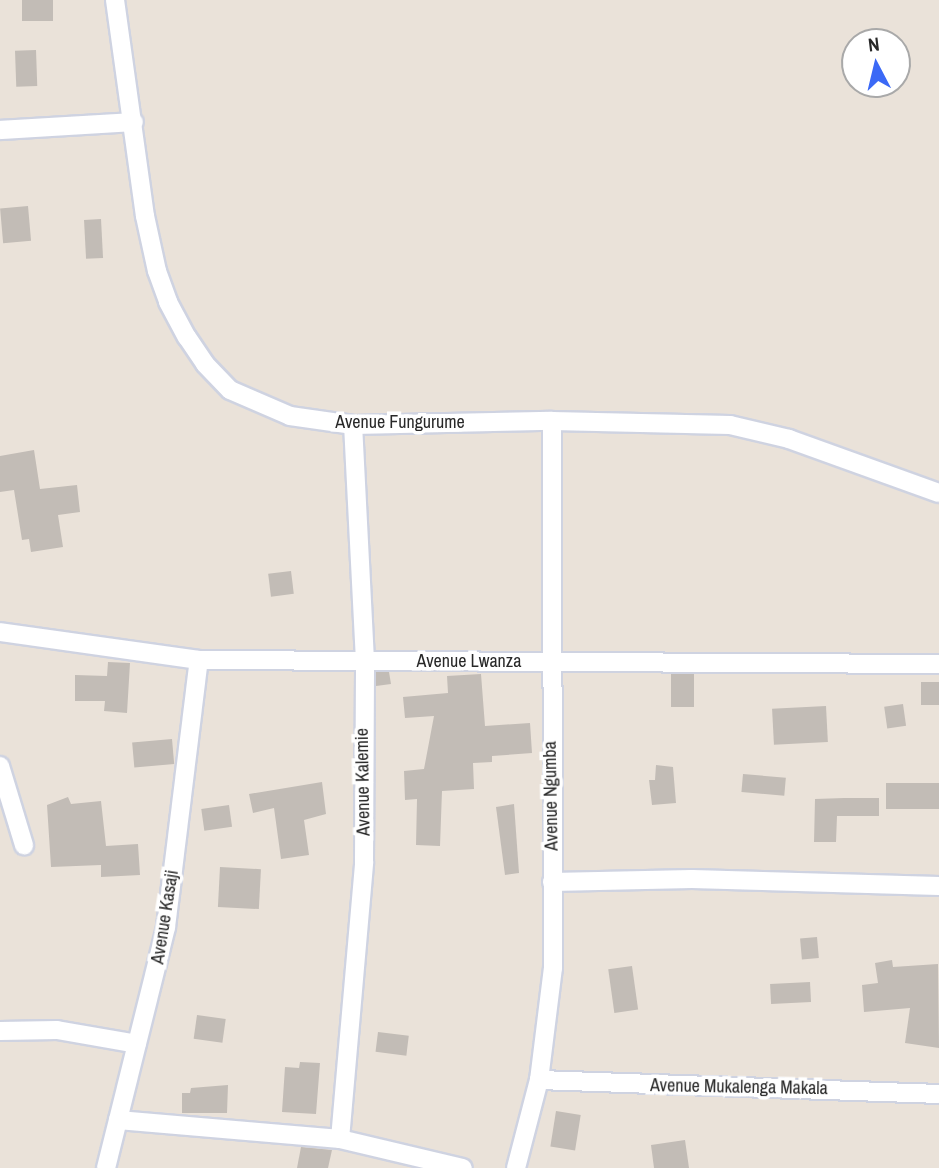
<!DOCTYPE html>
<style>
body{margin:0}
#map{position:relative;width:939px;height:1168px;overflow:hidden;background:#eae2d9;font-family:"Archivo Narrow",sans-serif}
div>[style]{position:absolute}
.building>*{inset:0;background:#c2bcb6;transform-origin:0 0}
.roads{filter:drop-shadow(2px 0 #cfd3e1) drop-shadow(-2px 0 #cfd3e1) drop-shadow(0 2px #cfd3e1) drop-shadow(0 -2px #cfd3e1)}
.minor>*{height:18px;margin:-9px;padding:0 9px;transform-origin:9px;border-radius:9px;background:#fff}
span{translate:-50% -50%;white-space:nowrap;text-align:center;line-height:1.15;-webkit-text-stroke:7px #fff;paint-order:stroke}
.street-label{font-size:18px;color:#282828}
.north{position:absolute;left:841px;top:28px;width:70px;height:70px;box-sizing:border-box;background:#fff;border:2px solid #a9a9a9;border-radius:50%;rotate:353deg;font-size:19px;font-weight:700;line-height:28px;text-align:center;color:#282828}
.north::after{content:'';display:block;margin:auto;width:24px;height:32px;background:#3b69f6;clip-path:polygon(50% 0,100% 100%,50% 72%,0 100%)}
</style>
<div id="map">
<div class="building">
<i style="left:22px;top:0;width:31px;height:21px"></i>
<i style="left:36px;top:50px;width:36px;height:21px;rotate:88deg"></i>
<i style="left:28px;top:206px;width:35px;height:28px;rotate:85deg"></i>
<i style="left:101px;top:219px;width:39px;height:17px;rotate:87deg"></i>
<i style="clip-path:polygon(34px 450px,40px 489px,77px 485px,80px 512px,58px 515px,63px 547px,31px 552px,29px 539px,22px 540px,14px 490px,0 492px,0 456px)"></i>
<i style="left:291px;top:571px;width:23px;height:23px;rotate:83deg"></i>
<i style="clip-path:polygon(108px 662px,130px 663px,127px 713px,104px 711px,105px 701px,75px 701px,75px 675px,107px 676px)"></i>
<i style="clip-path:polygon(376px 672px,389px 672px,391px 684px,376px 686px)"></i>
<i style="clip-path:polygon(481px 674px,485px 726px,530px 723px,532px 753px,492px 756px,492px 762px,473px 763px,474px 789px,442px 791px,440px 846px,416px 845px,417px 799px,405px 800px,404px 771px,424px 769px,434px 716px,405px 718px,403px 697px,448px 693px,447px 676px)"></i>
<i style="left:671px;top:674px;width:23px;height:33px"></i>
<i style="left:921px;top:682px;width:18px;height:23px"></i>
<i style="left:903px;top:704px;width:22px;height:19px;rotate:82deg"></i>
<i style="left:826px;top:706px;width:36px;height:54px;rotate:87deg"></i>
<i style="left:172px;top:739px;width:25px;height:40px;rotate:85deg"></i>
<i style="clip-path:polygon(656px 765px,673px 767px,676px 803px,652px 805px,649px 780px,655px 780px)"></i>
<i style="left:743px;top:774px;width:43px;height:18px;rotate:5deg"></i>
<i style="clip-path:polygon(322px 782px,326px 814px,304px 820px,309px 855px,281px 859px,274px 808px,253px 813px,249px 794px)"></i>
<i style="left:939px;top:783px;width:26px;height:53px;rotate:90deg"></i>
<i style="clip-path:polygon(68px 797px,71px 804px,101px 801px,106px 846px,138px 844px,140px 875px,101px 877px,101px 865px,51px 867px,47px 805px)"></i>
<i style="clip-path:polygon(844px 798px,879px 798px,879px 816px,837px 816px,836px 842px,814px 842px,815px 799px)"></i>
<i style="clip-path:polygon(514px 804px,519px 873px,505px 875px,496px 807px)"></i>
<i style="left:229px;top:805px;width:22px;height:28px;rotate:82deg"></i>
<i style="left:220px;top:867px;width:41px;height:40px;rotate:3deg"></i>
<i style="left:817px;top:937px;width:21px;height:17px;rotate:85deg"></i>
<i style="clip-path:polygon(892px 960px,893px 967px,938px 964px,939px 1048px,905px 1043px,910px 1008px,864px 1012px,862px 985px,878px 983px,875px 963px)"></i>
<i style="left:632px;top:966px;width:44px;height:24px;rotate:82deg"></i>
<i style="left:810px;top:982px;width:20px;height:40px;rotate:87deg"></i>
<i style="left:197px;top:1015px;width:29px;height:24px;rotate:8deg"></i>
<i style="left:378px;top:1032px;width:31px;height:20px;rotate:7deg"></i>
<i style="clip-path:polygon(300px 1062px,320px 1063px,316px 1114px,282px 1112px,285px 1067px,299px 1068px)"></i>
<i style="clip-path:polygon(228px 1085px,227px 1113px,182px 1113px,182px 1093px,190px 1093px,191px 1088px)"></i>
<i style="left:556px;top:1111px;width:25px;height:36px;rotate:9deg"></i>
<i style="clip-path:polygon(685px 1140px,689px 1168px,654px 1168px,651px 1145px)"></i>
<i style="clip-path:polygon(301px 1147px,332px 1150px,328px 1168px,297px 1168px)"></i>
</div>
<div class="roads">
<div class="minor">
<i style="left:115px;top:0;width:218px;rotate:82.1deg"></i>
<i style="left:145px;top:216px;width:56px;rotate:77.7deg"></i>
<i style="left:157px;top:271px;width:33px;rotate:70deg"></i>
<i style="left:168px;top:302px;width:40px;rotate:62deg"></i>
<i style="left:187px;top:337px;width:32px;rotate:56deg"></i>
<i style="left:205px;top:364px;width:36px;rotate:46deg"></i>
<i style="left:230px;top:390px;width:65px;rotate:23.4deg"></i>
<i style="left:290px;top:416px;width:64px;rotate:8.1deg"></i>
<i style="left:353px;top:425px;width:199px;rotate:-1.2deg"></i>
<i style="left:552px;top:421px;width:178px;rotate:1.3deg"></i>
<i style="left:730px;top:425px;width:61px;rotate:13.3deg"></i>
<i style="left:789px;top:439px;width:159px;rotate:19.8deg"></i>
<i style="left:0;top:130px;width:134px;rotate:-3.4deg"></i>
<i style="left:0;top:632px;width:201px;rotate:8deg"></i>
<i style="left:199px;top:660px;width:740px;rotate:0.31deg"></i>
<i style="left:0;top:766px;width:83px;rotate:73.1deg"></i>
<i style="left:552px;top:882px;width:140px;rotate:-1.2deg"></i>
<i style="left:692px;top:879px;width:247px;rotate:1.6deg"></i>
<i style="left:0;top:1031px;width:57px;rotate:-1deg"></i>
<i style="left:57px;top:1030px;width:81px;rotate:9.9deg"></i>
<i style="left:539px;top:1080px;width:400px;rotate:2deg"></i>
<i style="left:118px;top:1120px;width:223px;rotate:4.9deg"></i>
<i style="left:340px;top:1139px;width:126px;rotate:13.3deg"></i>
<i style="left:340px;top:1139px;width:278px;rotate:-85deg"></i>
<i style="left:364px;top:862px;width:201px;rotate:-89.7deg"></i>
<i style="left:365px;top:661px;width:236px;rotate:-92.9deg"></i>
<i style="left:106px;top:1168px;width:248px;rotate:-76deg"></i>
<i style="left:166px;top:927px;width:269px;rotate:-83deg"></i>
<i style="left:516px;top:1168px;width:91px;rotate:-75.4deg"></i>
<i style="left:539px;top:1080px;width:113px;rotate:-82.9deg"></i>
<i style="left:553px;top:968px;width:547px;rotate:-90.1deg"></i>
</div>
</div>
<div class="street-label">
<span style="left:400px;top:422px">Avenue Fungurume</span>
<span style="left:469px;top:661px">Avenue Lwanza</span>
<span style="left:363px;top:782px;rotate:-91deg">Avenue Kalemie</span>
<span style="left:551px;top:796px;rotate:-91deg">Avenue Ngumba</span>
<span style="left:165px;top:917px;rotate:-81deg">Avenue Kasaji</span>
<span style="left:739px;top:1087px;rotate:1deg">Avenue Mukalenga Makala</span>
</div>
<div class="north">N</div>
</div>
